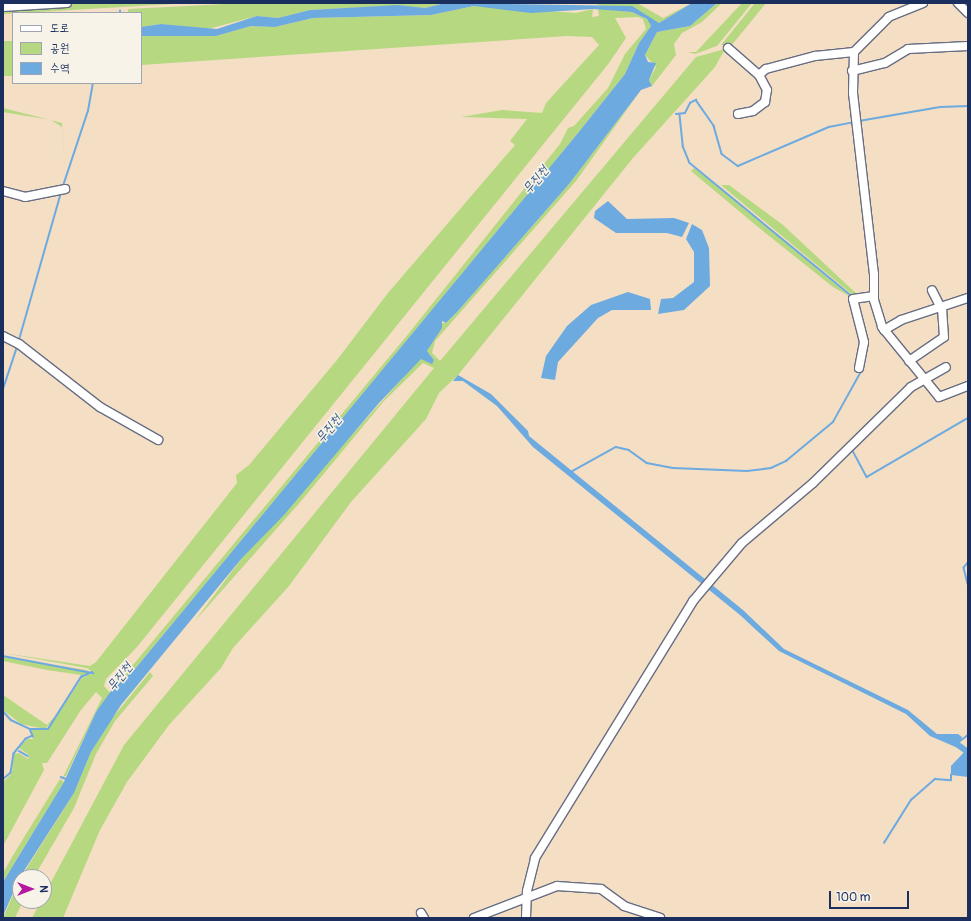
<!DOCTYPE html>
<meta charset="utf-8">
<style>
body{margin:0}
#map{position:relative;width:971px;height:921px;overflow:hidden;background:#f4dfc5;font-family:Pangolin,"Poor Story",sans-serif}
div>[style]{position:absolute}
.green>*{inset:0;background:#b6d880;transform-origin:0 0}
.water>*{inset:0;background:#6daadf}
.stream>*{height:1.5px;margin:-0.75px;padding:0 0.75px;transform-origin:0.75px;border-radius:0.75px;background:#6daadf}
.canal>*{height:5.5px;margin:-2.75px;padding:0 2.75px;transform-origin:2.75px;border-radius:2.75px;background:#6daadf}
.roads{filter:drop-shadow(1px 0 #676d82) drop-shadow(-1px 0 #676d82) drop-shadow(0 1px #676d82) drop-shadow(0 -1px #676d82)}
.minor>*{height:8px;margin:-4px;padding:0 4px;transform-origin:4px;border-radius:4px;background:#fff}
span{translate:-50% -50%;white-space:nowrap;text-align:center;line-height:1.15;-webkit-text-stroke:3px #f7f3e8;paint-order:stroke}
.water-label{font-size:13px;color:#345485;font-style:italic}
.frame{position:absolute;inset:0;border:4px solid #1b2f5e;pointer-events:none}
.legend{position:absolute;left:12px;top:12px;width:130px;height:72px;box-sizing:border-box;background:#f7f3e8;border:1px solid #9fa5b1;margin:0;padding:5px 7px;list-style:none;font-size:12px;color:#1b2f5e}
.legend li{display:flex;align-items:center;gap:8px;height:20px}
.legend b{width:20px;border:1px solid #9fa5b1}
.north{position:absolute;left:12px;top:869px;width:40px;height:40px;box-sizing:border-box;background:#f7f3e8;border:1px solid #9fa5b1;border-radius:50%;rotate:90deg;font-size:11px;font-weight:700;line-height:16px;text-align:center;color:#1b2f5e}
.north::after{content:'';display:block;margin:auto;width:14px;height:18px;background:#b5179e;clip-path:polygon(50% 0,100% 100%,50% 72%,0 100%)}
.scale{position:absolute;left:829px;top:891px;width:80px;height:18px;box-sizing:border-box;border:2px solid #1b2f5e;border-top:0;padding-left:5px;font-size:12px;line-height:14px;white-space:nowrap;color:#1b2f5e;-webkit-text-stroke:3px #f7f3e8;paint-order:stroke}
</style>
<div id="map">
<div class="green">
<i style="clip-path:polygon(85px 3px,191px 3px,3px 14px,3px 8px)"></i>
<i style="clip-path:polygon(245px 3px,445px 3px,425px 8px,391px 6px,310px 10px,278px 18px,257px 16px,208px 29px,161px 24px,141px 27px,141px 13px,128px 13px,128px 9px)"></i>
<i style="clip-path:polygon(591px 3px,637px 3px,663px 18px,692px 3px,659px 23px,627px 7px,612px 8px)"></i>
<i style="clip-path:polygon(717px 3px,722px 3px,702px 22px,682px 33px,674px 44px,676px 55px,652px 86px,649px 80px,656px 67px,645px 55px,657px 32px,690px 26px)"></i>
<i style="clip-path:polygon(742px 3px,752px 3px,717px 46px,695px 54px,688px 52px,696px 52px)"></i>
<i style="clip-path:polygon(755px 3px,766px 3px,731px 46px,721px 45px)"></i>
<i style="clip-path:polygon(474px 6px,576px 13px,593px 9px,592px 17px,599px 16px,598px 9px,632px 12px,647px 19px,651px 26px,639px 43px,625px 74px,578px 133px,135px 669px,118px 689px,113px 689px,405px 338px,560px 144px,568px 128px,574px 126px,608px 88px,625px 54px,646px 29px,643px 19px,638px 17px,615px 18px,626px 38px,609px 63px,137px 647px,106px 679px,104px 686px,112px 695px,96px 712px,66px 776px,63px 777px,102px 698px,96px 692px,81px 710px,47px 763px,42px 763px,44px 770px,3px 846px,3px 782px,12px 773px,14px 754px,19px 753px,28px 759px,29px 755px,19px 748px,27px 739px,33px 739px,30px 729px,48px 729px,82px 678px,94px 673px,87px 668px,3px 653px,90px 666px,96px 662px,237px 483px,236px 475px,249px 465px,337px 360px,388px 293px,515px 145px,510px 141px,527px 119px,461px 117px,502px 110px,542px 113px,546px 103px,599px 45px,592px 37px,567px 36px,141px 65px,141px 36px,216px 36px,251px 26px,275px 27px,313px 18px,431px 15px)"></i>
<i style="left:13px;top:41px;width:35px;height:10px;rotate:90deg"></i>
<i style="clip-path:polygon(725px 49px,715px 67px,633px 158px,458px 375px,439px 393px,426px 419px,351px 502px,289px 586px,233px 648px,221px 668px,169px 725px,127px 782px,100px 830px,63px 918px,32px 918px,124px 745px,434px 368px,423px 363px,384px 401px,302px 500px,194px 622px,242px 558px,417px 362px,421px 358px,432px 363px,434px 360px,427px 351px,442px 328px,440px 323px,446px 323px,458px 311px,569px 184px,641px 90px,576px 181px,435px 341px,432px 353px,440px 361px,696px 57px)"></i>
<i style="clip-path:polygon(3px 108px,62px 123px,65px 174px,62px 127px,51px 120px,3px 112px)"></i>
<i style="clip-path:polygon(694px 168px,720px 188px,851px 297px,833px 287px,758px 227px,691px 171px)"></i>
<i style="clip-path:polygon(721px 185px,729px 185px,783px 225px,858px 295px,854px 296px)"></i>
<i style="clip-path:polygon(3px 657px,86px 670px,91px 673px,88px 676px,47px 670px,3px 661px)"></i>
<i style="clip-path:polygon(150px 672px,153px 676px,115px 721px,96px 754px,74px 808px,34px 877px,21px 877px,74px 793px,91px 752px,110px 721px)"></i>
<i style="clip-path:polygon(3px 695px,47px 725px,53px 718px,52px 721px,45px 729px,21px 724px,3px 710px)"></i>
<i style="clip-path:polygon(60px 779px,64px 782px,3px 882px,3px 873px,15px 852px)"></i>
<i style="clip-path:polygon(20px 879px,20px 901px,23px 901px,15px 918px,3px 918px)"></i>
</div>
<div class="water">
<i style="clip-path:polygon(445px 3px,632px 6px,659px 23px,692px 3px,717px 3px,690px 26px,657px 32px,645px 55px,648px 62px,656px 63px,649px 80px,652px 86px,641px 90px,569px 184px,458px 311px,446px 323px,442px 321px,442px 328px,427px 351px,434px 360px,432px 364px,421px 359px,379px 403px,284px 515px,242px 558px,121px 705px,91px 752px,74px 793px,20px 877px,3px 916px,3px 882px,64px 782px,96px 712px,111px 691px,135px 669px,578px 133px,625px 74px,639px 43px,651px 26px,647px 19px,632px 12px,593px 9px,531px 13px,474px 6px,431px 15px,313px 18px,275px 27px,251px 26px,216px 36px,141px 36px,141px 27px,161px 24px,217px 29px,257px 16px,278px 18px,310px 10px,398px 5px,425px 8px)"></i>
<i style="clip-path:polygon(608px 201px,627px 219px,674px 218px,689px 223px,682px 237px,667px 233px,616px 233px,594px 218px,595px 211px)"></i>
<i style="clip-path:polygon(692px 224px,702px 230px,709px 248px,710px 286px,684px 310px,658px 314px,661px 299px,673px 298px,694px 282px,694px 252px,686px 239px)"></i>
<i style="clip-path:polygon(628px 292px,650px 299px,651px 310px,612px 310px,598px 318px,558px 362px,555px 380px,541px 378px,546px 356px,567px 326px,591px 305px)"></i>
<i style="clip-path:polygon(458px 375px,491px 394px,528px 431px,529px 436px,743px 610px,784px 649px,908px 710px,937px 734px,958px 734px,962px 737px,958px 748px,930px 736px,906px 714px,779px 651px,740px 615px,533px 447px,497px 406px,463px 381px,453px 381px)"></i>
<i style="clip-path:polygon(968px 748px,968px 777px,951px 775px,951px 766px)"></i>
</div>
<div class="stream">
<i style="left:120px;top:13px;width:2px;rotate:-90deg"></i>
<i style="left:676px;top:114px;width:9px;rotate:-6deg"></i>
<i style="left:685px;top:113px;width:11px;rotate:-63deg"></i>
<i style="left:690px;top:103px;width:7px;rotate:-27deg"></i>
<i style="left:696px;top:100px;width:32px;rotate:55deg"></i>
<i style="left:714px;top:126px;width:29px;rotate:74deg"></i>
<i style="left:722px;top:154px;width:20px;rotate:37deg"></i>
<i style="left:738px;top:166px;width:99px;rotate:-23.2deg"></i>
<i style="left:829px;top:127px;width:25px;rotate:-11deg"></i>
<i style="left:680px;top:115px;width:31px;rotate:84deg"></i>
<i style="left:683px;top:146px;width:18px;rotate:68deg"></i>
<i style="left:690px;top:163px;width:211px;rotate:39.4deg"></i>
<i style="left:859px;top:121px;width:82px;rotate:-9.8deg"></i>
<i style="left:940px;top:107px;width:28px;rotate:-2deg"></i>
<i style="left:63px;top:186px;width:79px;rotate:-71.6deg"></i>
<i style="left:88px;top:111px;width:28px;rotate:-80deg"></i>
<i style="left:19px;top:340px;width:153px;rotate:-74.1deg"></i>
<i style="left:3px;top:389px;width:44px;rotate:-71.6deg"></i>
<i style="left:852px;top:449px;width:32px;rotate:62deg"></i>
<i style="left:867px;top:477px;width:117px;rotate:-30.3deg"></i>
<i style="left:571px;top:472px;width:51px;rotate:-29.1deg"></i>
<i style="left:616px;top:447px;width:13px;rotate:13deg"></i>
<i style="left:629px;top:450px;width:22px;rotate:36deg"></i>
<i style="left:647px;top:463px;width:26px;rotate:11deg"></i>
<i style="left:673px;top:468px;width:74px;rotate:2.3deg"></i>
<i style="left:747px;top:471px;width:24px;rotate:-7deg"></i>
<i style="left:771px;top:468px;width:17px;rotate:-25deg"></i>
<i style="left:786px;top:461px;width:61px;rotate:-39.7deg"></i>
<i style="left:833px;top:422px;width:60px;rotate:-60.9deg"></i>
<i style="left:968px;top:563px;width:6px;rotate:129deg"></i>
<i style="left:964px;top:568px;width:16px;rotate:76deg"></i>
<i style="left:3px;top:656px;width:92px;rotate:10.7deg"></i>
<i style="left:3px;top:711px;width:12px;rotate:48deg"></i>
<i style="left:11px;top:720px;width:21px;rotate:25deg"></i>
<i style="left:30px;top:729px;width:8px;rotate:67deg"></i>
<i style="left:33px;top:736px;width:8px;rotate:157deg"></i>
<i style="left:26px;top:739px;width:19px;rotate:129deg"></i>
<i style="left:14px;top:754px;width:19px;rotate:99deg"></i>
<i style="left:11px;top:773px;width:11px;rotate:139deg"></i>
<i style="left:30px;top:729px;width:18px"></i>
<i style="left:48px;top:729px;width:62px;rotate:-57.6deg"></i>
<i style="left:81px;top:677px;width:12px;rotate:-24deg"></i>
<i style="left:960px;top:741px;width:10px;rotate:-37deg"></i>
<i style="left:19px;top:751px;width:10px;rotate:29deg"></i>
<i style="left:61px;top:777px;width:5px;rotate:22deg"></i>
<i style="left:884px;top:843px;width:51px;rotate:-57.9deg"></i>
<i style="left:911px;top:800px;width:32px;rotate:-41deg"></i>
<i style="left:935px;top:779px;width:16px;rotate:4deg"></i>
<i style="left:951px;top:780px;width:5px;rotate:-90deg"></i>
<i style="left:621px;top:909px;width:18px;rotate:16deg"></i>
</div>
<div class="canal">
<i style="left:953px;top:741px;width:19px;rotate:36deg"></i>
</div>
<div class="roads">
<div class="minor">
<i style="left:923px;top:3px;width:37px;rotate:158deg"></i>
<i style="left:889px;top:17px;width:49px;rotate:135deg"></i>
<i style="left:854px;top:52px;width:41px;rotate:91.4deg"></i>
<i style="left:853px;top:93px;width:182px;rotate:83.4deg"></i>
<i style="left:874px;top:274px;width:26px;rotate:90deg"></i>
<i style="left:874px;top:300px;width:28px;rotate:73deg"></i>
<i style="left:882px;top:327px;width:90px;rotate:50.8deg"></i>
<i style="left:939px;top:397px;width:31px;rotate:-21deg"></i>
<i style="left:958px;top:3px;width:14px;rotate:45deg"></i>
<i style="left:3px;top:7px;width:64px;rotate:-3.6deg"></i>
<i style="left:728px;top:48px;width:41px;rotate:41.1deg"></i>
<i style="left:852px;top:71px;width:34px;rotate:-14deg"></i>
<i style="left:885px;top:63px;width:27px;rotate:-31deg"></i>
<i style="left:908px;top:49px;width:60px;rotate:-2.9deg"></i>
<i style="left:738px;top:114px;width:15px;rotate:-11deg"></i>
<i style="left:753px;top:111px;width:15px;rotate:-37deg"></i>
<i style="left:765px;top:102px;width:12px;rotate:-81deg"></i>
<i style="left:767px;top:90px;width:17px;rotate:-118deg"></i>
<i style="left:759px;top:75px;width:9px;rotate:-41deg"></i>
<i style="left:766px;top:69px;width:51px;rotate:-14.9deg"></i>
<i style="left:815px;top:56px;width:39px;rotate:-6deg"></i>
<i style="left:3px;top:191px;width:23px;rotate:15deg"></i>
<i style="left:25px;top:197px;width:41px;rotate:-11.3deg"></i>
<i style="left:884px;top:330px;width:20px;rotate:-30deg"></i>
<i style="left:901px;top:320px;width:71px;rotate:-18.2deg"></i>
<i style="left:3px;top:336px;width:18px;rotate:27deg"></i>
<i style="left:19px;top:344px;width:103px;rotate:37.9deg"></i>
<i style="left:100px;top:407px;width:67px;rotate:29.6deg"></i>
<i style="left:909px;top:361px;width:42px;rotate:-34.4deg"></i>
<i style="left:944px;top:337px;width:27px;rotate:-94deg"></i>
<i style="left:942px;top:310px;width:22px;rotate:-117deg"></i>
<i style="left:859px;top:368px;width:26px;rotate:-79deg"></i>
<i style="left:864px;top:342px;width:44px;rotate:-104.3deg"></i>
<i style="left:853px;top:299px;width:21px;rotate:-8deg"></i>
<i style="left:421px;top:913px;width:6px;rotate:59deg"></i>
<i style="left:474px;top:918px;width:89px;rotate:-21.1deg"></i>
<i style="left:557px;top:886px;width:44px;rotate:3.9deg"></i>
<i style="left:601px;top:889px;width:29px;rotate:36deg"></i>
<i style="left:624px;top:906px;width:38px;rotate:18deg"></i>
<i style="left:526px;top:918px;width:27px;rotate:-88deg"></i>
<i style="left:527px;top:891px;width:34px;rotate:-76deg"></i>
<i style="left:535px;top:858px;width:302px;rotate:-58.4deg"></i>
<i style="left:693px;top:601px;width:76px;rotate:-49.8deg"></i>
<i style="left:742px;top:543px;width:93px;rotate:-40.2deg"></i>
<i style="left:813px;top:483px;width:137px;rotate:-44.4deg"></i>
<i style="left:911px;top:387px;width:40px;rotate:-29.7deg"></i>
</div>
</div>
<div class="water-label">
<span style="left:536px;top:180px;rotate:-50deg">무진천</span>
<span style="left:329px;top:429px;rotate:-50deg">무진천</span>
<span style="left:120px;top:677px;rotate:-52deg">무진천</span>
</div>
<div class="frame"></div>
<ul class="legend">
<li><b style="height:5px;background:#fff"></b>도로</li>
<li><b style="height:11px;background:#b6d880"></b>공원</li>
<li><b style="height:11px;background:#6daadf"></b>수역</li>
</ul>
<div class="north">N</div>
<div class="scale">100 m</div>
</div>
